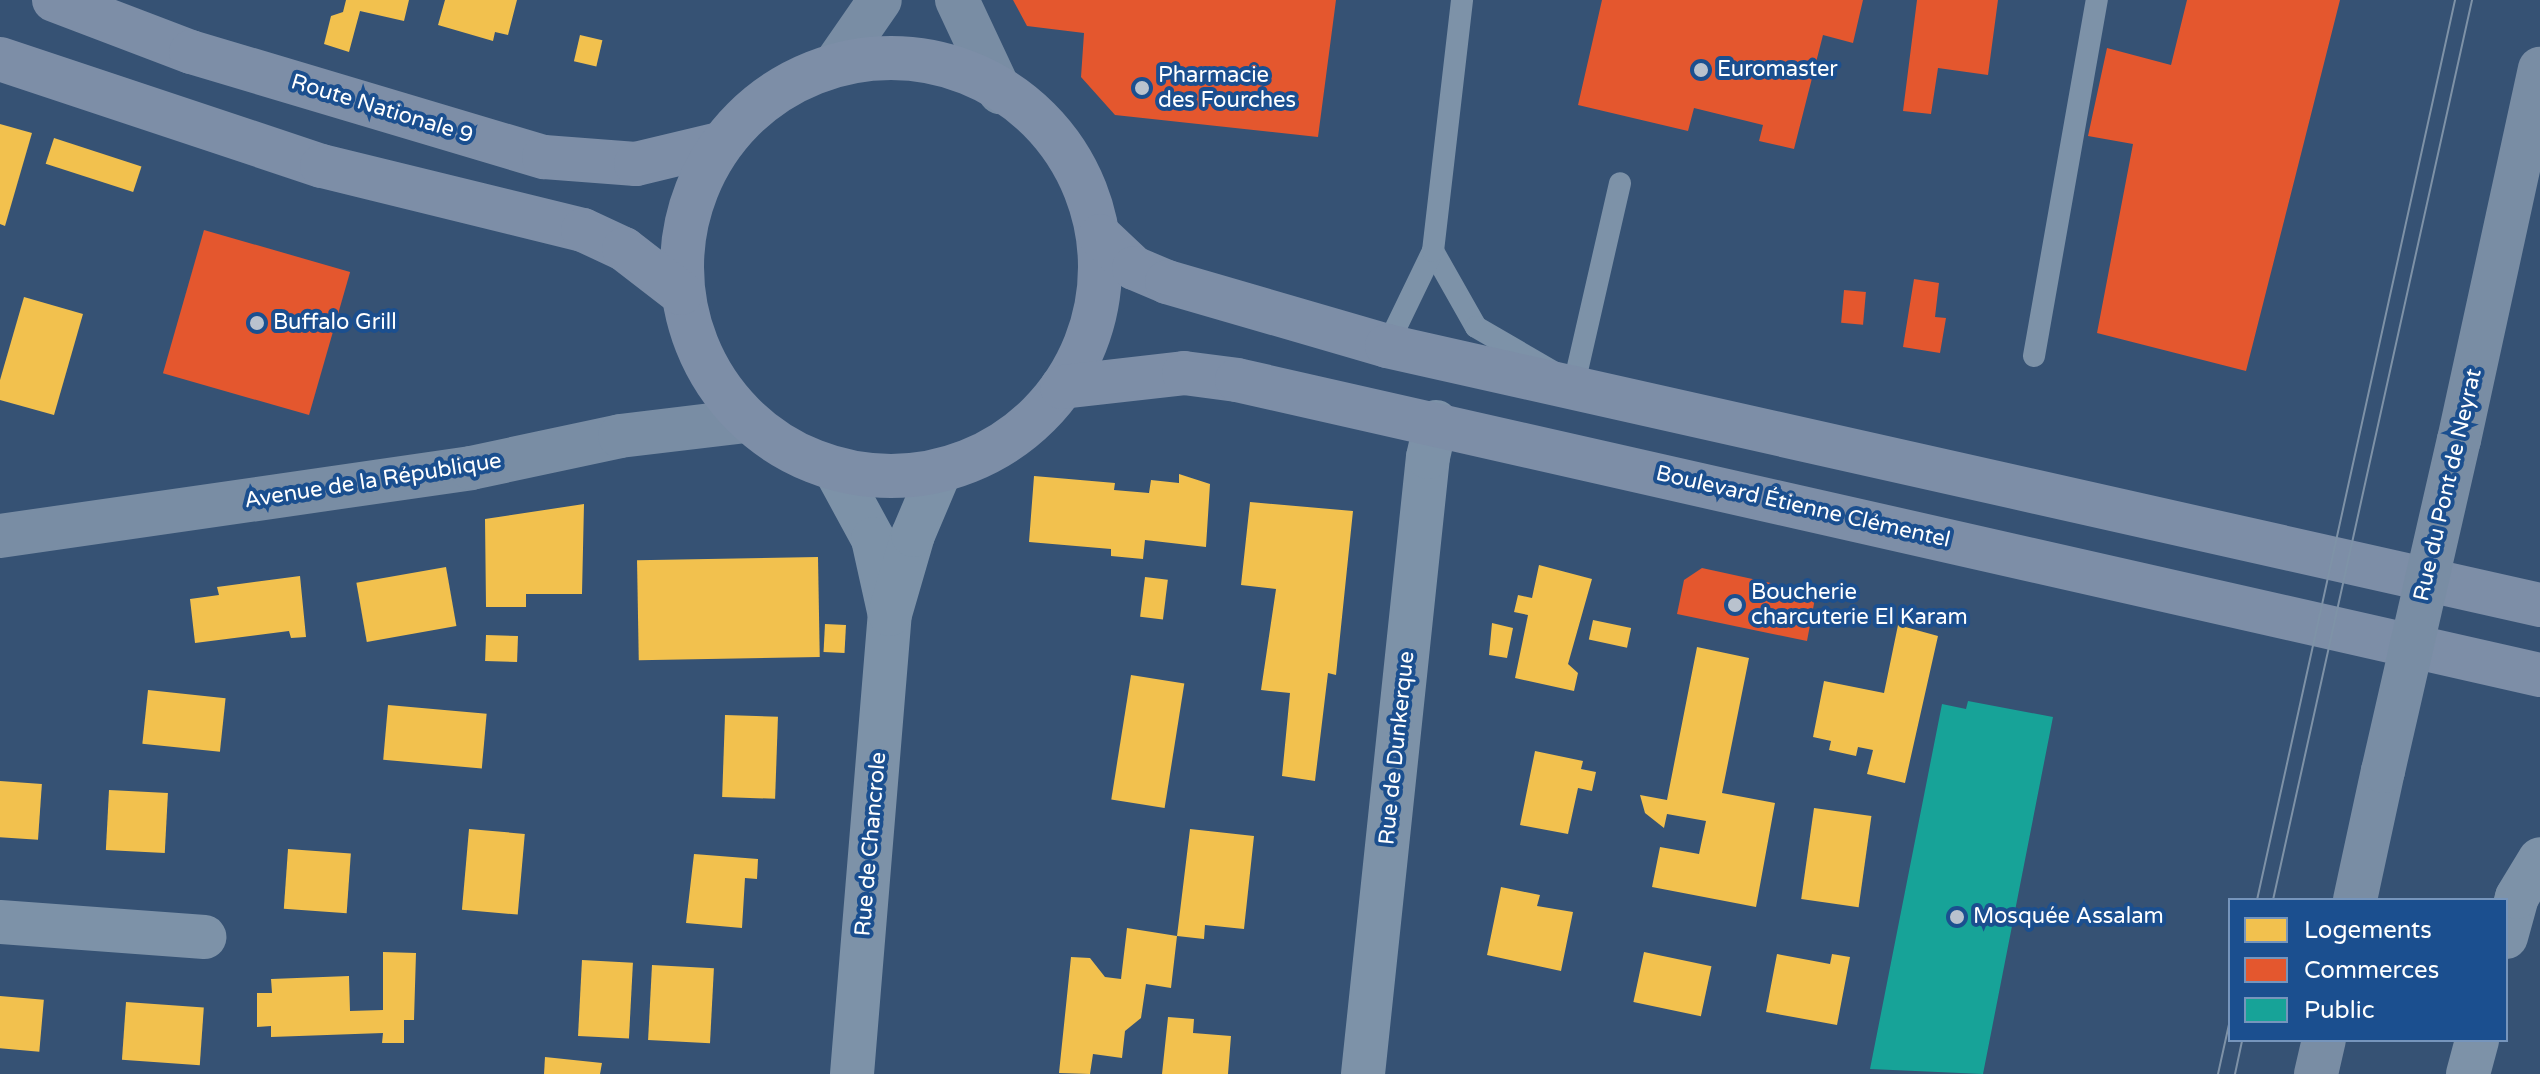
<!DOCTYPE html>
<meta charset="utf-8">
<style>
body{margin:0}
#map{position:relative;width:2540px;height:1074px;overflow:hidden;background:#365274;font-family:"Varela Round",sans-serif}
div>[style]{position:absolute}
.homes>*{inset:0;background:#f2c14e;transform-origin:0 0}
.shops>*{inset:0;background:#e4572e;transform-origin:0 0}
.public>*{inset:0;background:#17a398}
.lane>*{height:22px;margin:-11px;padding:0 11px;transform-origin:11px;border-radius:11px;background:#7d92a8}
.street>*{height:44px;margin:-22px;padding:0 22px;transform-origin:22px;border-radius:22px;background:#7d92a8}
.secondary>*{height:44px;margin:-22px;padding:0 22px;transform-origin:22px;border-radius:22px;background:#798da4}
.primary>*{height:44px;margin:-22px;padding:0 22px;transform-origin:22px;border-radius:22px;background:#7d8ea7}
.primary>.ring{margin:-22px;padding:0;box-sizing:content-box;background:none;border:44px solid #7d8ea7;border-radius:50%}
.tram>*{height:2px;margin:-1px;padding:0 1px;transform-origin:1px;border-radius:1px;background:#7e92a7}
.secondary-bridge>*{height:44px;margin:-22px;padding:0 22px;transform-origin:22px;border-radius:22px;background:#798da4}
.dots>*{width:22px;height:22px;translate:-50% -50%;box-sizing:border-box;border:4px solid #1b4f8f;border-radius:50%}
span{translate:-50% -50%;white-space:nowrap;text-align:center;line-height:1.15;-webkit-text-stroke:8px #1b4f8f;paint-order:stroke}
.poi-label{font-size:22px;color:#fff}
.left{translate:0 -50%;text-align:left}
.street-label{font-size:22px;color:#fff}
.legend{position:absolute;left:2228px;top:898px;width:280px;height:144px;box-sizing:border-box;background:#1b4f8f;border:2px solid #7695bc;margin:0;padding:10px 14px;list-style:none;font-size:24px;color:#fff}
.legend li{display:flex;align-items:center;gap:16px;height:40px}
.legend b{width:40px;border:2px solid #7695bc}
</style>
<div id="map">
<div class="homes">
<i style="clip-path:polygon(346px 0,409px 0,404px 21px,360px 11px,349px 52px,324px 44px,331px 16px,343px 12px)"></i>
<i style="clip-path:polygon(445px 0,517px 0,508px 35px,495px 32px,493px 41px,438px 25px)"></i>
<i style="left:580px;top:35px;width:23px;height:27px;rotate:13deg"></i>
<i style="clip-path:polygon(0 124px,32px 133px,5px 226px,0 224px)"></i>
<i style="left:54px;top:138px;width:92px;height:27px;rotate:18deg"></i>
<i style="clip-path:polygon(24px 297px,83px 314px,54px 415px,0 400px,0 380px)"></i>
<i style="clip-path:polygon(1179px 474px,1210px 484px,1206px 547px,1145px 540px,1143px 559px,1111px 556px,1111px 549px,1029px 542px,1034px 476px,1115px 483px,1114px 490px,1149px 493px,1151px 480px,1179px 483px)"></i>
<i style="clip-path:polygon(1250px 502px,1353px 511px,1336px 675px,1328px 673px,1315px 781px,1282px 776px,1290px 693px,1261px 690px,1276px 589px,1241px 585px)"></i>
<i style="clip-path:polygon(584px 504px,582px 594px,526px 594px,526px 607px,486px 607px,485px 519px)"></i>
<i style="left:818px;top:557px;width:100px;height:181px;rotate:89deg"></i>
<i style="clip-path:polygon(1539px 565px,1592px 579px,1568px 664px,1578px 673px,1574px 691px,1515px 678px,1528px 615px,1514px 612px,1518px 595px,1532px 598px)"></i>
<i style="left:446px;top:567px;width:60px;height:91px;rotate:80deg"></i>
<i style="clip-path:polygon(300px 576px,306px 637px,291px 638px,289px 631px,195px 643px,190px 599px,219px 595px,217px 587px)"></i>
<i style="left:1145px;top:577px;width:23px;height:40px;rotate:7deg"></i>
<i style="left:1593px;top:620px;width:39px;height:20px;rotate:12deg"></i>
<i style="clip-path:polygon(1492px 623px,1513px 628px,1507px 658px,1489px 655px)"></i>
<i style="left:825px;top:624px;width:21px;height:28px;rotate:3deg"></i>
<i style="clip-path:polygon(1898px 625px,1938px 636px,1905px 783px,1867px 774px,1873px 750px,1858px 747px,1856px 756px,1829px 750px,1831px 741px,1813px 737px,1824px 681px,1884px 693px)"></i>
<i style="left:486px;top:635px;width:32px;height:26px;rotate:2deg"></i>
<i style="clip-path:polygon(1697px 647px,1749px 658px,1722px 793px,1775px 803px,1756px 907px,1652px 887px,1660px 847px,1699px 854px,1706px 821px,1667px 814px,1664px 828px,1645px 813px,1640px 795px,1667px 800px)"></i>
<i style="left:1131px;top:675px;width:54px;height:126px;rotate:9deg"></i>
<i style="left:148px;top:690px;width:78px;height:54px;rotate:6deg"></i>
<i style="left:388px;top:705px;width:99px;height:55px;rotate:5deg"></i>
<i style="left:725px;top:715px;width:53px;height:82px;rotate:2deg"></i>
<i style="clip-path:polygon(1535px 751px,1583px 761px,1581px 769px,1596px 772px,1592px 791px,1578px 788px,1568px 834px,1520px 825px)"></i>
<i style="left:0;top:781px;width:42px;height:56px;rotate:4deg"></i>
<i style="left:109px;top:790px;width:59px;height:60px;rotate:3deg"></i>
<i style="left:1814px;top:808px;width:58px;height:92px;rotate:8deg"></i>
<i style="left:469px;top:829px;width:56px;height:81px;rotate:5deg"></i>
<i style="clip-path:polygon(1190px 829px,1254px 836px,1244px 929px,1205px 925px,1204px 939px,1177px 936px)"></i>
<i style="left:288px;top:849px;width:63px;height:60px;rotate:4deg"></i>
<i style="clip-path:polygon(694px 854px,758px 859px,757px 879px,745px 878px,742px 928px,686px 923px)"></i>
<i style="clip-path:polygon(1501px 887px,1540px 895px,1537px 906px,1573px 912px,1561px 971px,1487px 955px)"></i>
<i style="clip-path:polygon(1127px 928px,1177px 936px,1171px 988px,1146px 984px,1141px 1018px,1125px 1031px,1122px 1058px,1093px 1054px,1090px 1074px,1059px 1073px,1071px 957px,1090px 958px,1105px 977px,1121px 979px)"></i>
<i style="clip-path:polygon(383px 952px,416px 953px,414px 1020px,404px 1020px,404px 1043px,382px 1043px,383px 1033px,271px 1037px,271px 1026px,257px 1027px,257px 993px,272px 993px,271px 979px,349px 976px,350px 1011px,383px 1010px)"></i>
<i style="left:1644px;top:952px;width:69px;height:51px;rotate:12deg"></i>
<i style="clip-path:polygon(1777px 954px,1830px 964px,1832px 954px,1850px 957px,1837px 1025px,1766px 1012px)"></i>
<i style="left:582px;top:960px;width:51px;height:76px;rotate:3deg"></i>
<i style="left:652px;top:965px;width:62px;height:75px;rotate:3deg"></i>
<i style="left:0;top:996px;width:44px;height:52px;rotate:5deg"></i>
<i style="left:126px;top:1002px;width:78px;height:58px;rotate:4deg"></i>
<i style="clip-path:polygon(1168px 1017px,1194px 1019px,1193px 1033px,1231px 1036px,1228px 1074px,1162px 1074px)"></i>
<i style="clip-path:polygon(545px 1057px,602px 1063px,600px 1074px,544px 1074px)"></i>
</div>
<div class="shops">
<i style="clip-path:polygon(1013px 0,1336px 0,1318px 137px,1115px 115px,1081px 77px,1084px 33px,1027px 26px)"></i>
<i style="clip-path:polygon(1602px 0,1863px 0,1853px 43px,1823px 35px,1794px 149px,1759px 141px,1763px 125px,1694px 108px,1688px 131px,1578px 105px)"></i>
<i style="clip-path:polygon(1917px 0,1998px 0,1988px 75px,1938px 68px,1931px 114px,1903px 111px)"></i>
<i style="clip-path:polygon(2187px 0,2340px 0,2246px 371px,2097px 333px,2133px 144px,2088px 136px,2107px 48px,2171px 65px)"></i>
<i style="left:204px;top:230px;width:152px;height:149px;rotate:16deg"></i>
<i style="clip-path:polygon(1914px 279px,1939px 283px,1935px 317px,1946px 318px,1940px 353px,1903px 347px)"></i>
<i style="left:1844px;top:290px;width:22px;height:33px;rotate:5deg"></i>
<i style="clip-path:polygon(1702px 568px,1816px 593px,1807px 641px,1677px 614px,1684px 580px)"></i>
</div>
<div class="public">
<i style="clip-path:polygon(1968px 701px,2053px 717px,1983px 1074px,1870px 1069px,1942px 704px,1966px 709px)"></i>
</div>
<div class="lane">
<i style="left:1433px;top:251px;width:87px;rotate:60.5deg"></i>
<i style="left:1476px;top:327px;width:113px;rotate:30.2deg"></i>
<i style="left:1574px;top:384px;width:206px;rotate:-77.1deg"></i>
<i style="left:1387px;top:346px;width:106px;rotate:-64.2deg"></i>
<i style="left:1433px;top:251px;width:253px;rotate:-83.4deg"></i>
<i style="left:2034px;top:356px;width:362px;rotate:-80deg"></i>
</div>
<div class="street">
<i style="left:835px;top:469px;width:80px;rotate:61.5deg"></i>
<i style="left:873px;top:539px;width:74px;rotate:77.5deg"></i>
<i style="left:0;top:922px;width:205px;rotate:4.2deg"></i>
<i style="left:2506px;top:937px;width:41px;rotate:-74.6deg"></i>
<i style="left:2517px;top:897px;width:44px;rotate:-58.8deg"></i>
<i style="left:852px;top:1074px;width:462px;rotate:-85.3deg"></i>
<i style="left:890px;top:614px;width:82px;rotate:-73.8deg"></i>
<i style="left:913px;top:535px;width:69px;rotate:-67.1deg"></i>
<i style="left:1363px;top:1074px;width:620px;rotate:-83.99deg"></i>
<i style="left:1428px;top:457px;width:36px;rotate:-77deg"></i>
<i style="left:2468px;top:1074px;width:35px;rotate:-75deg"></i>
</div>
<div class="secondary">
<i style="left:957px;top:0;width:102px;rotate:64.9deg"></i>
<i style="left:837px;top:62px;width:75px;rotate:-55.3deg"></i>
<i style="left:2459px;top:440px;width:380px;rotate:-77.7deg"></i>
<i style="left:0;top:536px;width:476px;rotate:-8.2deg"></i>
<i style="left:471px;top:468px;width:152px;rotate:-12.1deg"></i>
<i style="left:620px;top:436px;width:127px;rotate:-6.8deg"></i>
<i style="left:2355px;top:900px;width:132px;rotate:-77.8deg"></i>
<i style="left:2316px;top:1074px;width:35px;rotate:-77deg"></i>
</div>
<div class="primary">
<i style="left:54px;top:0;width:147px;rotate:20.8deg"></i>
<i style="left:191px;top:52px;width:368px;rotate:16.6deg"></i>
<i style="left:544px;top:157px;width:92px;rotate:4.4deg"></i>
<i style="left:636px;top:164px;width:85px;rotate:-13.5deg"></i>
<i class="ring" style="left:682px;top:58px;width:374px;height:374px"></i>
<i style="left:0;top:59px;width:339px;rotate:18.4deg"></i>
<i style="left:322px;top:166px;width:269px;rotate:13.8deg"></i>
<i style="left:583px;top:230px;width:45px;rotate:24.9deg"></i>
<i style="left:624px;top:249px;width:72px;rotate:37.7deg"></i>
<i style="left:1100px;top:236px;width:47px;rotate:43.3deg"></i>
<i style="left:1134px;top:268px;width:36px;rotate:23deg"></i>
<i style="left:1167px;top:282px;width:229px;rotate:16.2deg"></i>
<i style="left:1387px;top:346px;width:1182px;rotate:12.66deg"></i>
<i style="left:1062px;top:387px;width:123px;rotate:-6.5deg"></i>
<i style="left:1184px;top:373px;width:53px;rotate:7.5deg"></i>
<i style="left:1237px;top:380px;width:1336px;rotate:12.76deg"></i>
</div>
<div class="tram">
<i style="left:2257px;top:900px;width:922px;rotate:-77.59deg"></i>
<i style="left:2273px;top:900px;width:922px;rotate:-77.53deg"></i>
<i style="left:2218px;top:1074px;width:55px;rotate:-77.5deg"></i>
<i style="left:2235px;top:1074px;width:35px;rotate:-78deg"></i>
</div>
<div class="secondary-bridge">
<i style="left:2383px;top:771px;width:340px;rotate:-77.1deg"></i>
</div>
<div class="dots">
<i style="left:1701px;top:70px;background:#b9c2ce"></i>
<i style="left:1142px;top:88px;background:#b9c2ce"></i>
<i style="left:257px;top:323px;background:#b9c2ce"></i>
<i style="left:1735px;top:605px;background:#b9c2ce"></i>
<i style="left:1957px;top:917px;background:#b9c2ce"></i>
</div>
<div class="poi-label">
<span class="left" style="left:1717px;top:70px">Euromaster</span>
<span class="left" style="left:1158px;top:88px">Pharmacie<br>des Fourches</span>
<span class="left" style="left:273px;top:323px">Buffalo Grill</span>
<span class="left" style="left:1751px;top:605px">Boucherie<br>charcuterie El Karam</span>
<span class="left" style="left:1973px;top:917px">Mosquée Assalam</span>
</div>
<div class="street-label">
<span style="left:382px;top:109px;rotate:17deg">Route Nationale 9</span>
<span style="left:373px;top:481px;rotate:-9deg">Avenue de la République</span>
<span style="left:2448px;top:485px;rotate:-77deg">Rue du Pont de Neyrat</span>
<span style="left:1803px;top:507px;rotate:13deg">Boulevard Étienne Clémentel</span>
<span style="left:1397px;top:748px;rotate:-84deg">Rue de Dunkerque</span>
<span style="left:871px;top:844px;rotate:-85deg">Rue de Chancrole</span>
</div>
<ul class="legend">
<li><b style="height:22px;background:#f2c14e"></b>Logements</li>
<li><b style="height:22px;background:#e4572e"></b>Commerces</li>
<li><b style="height:22px;background:#17a398"></b>Public</li>
</ul>
</div>
